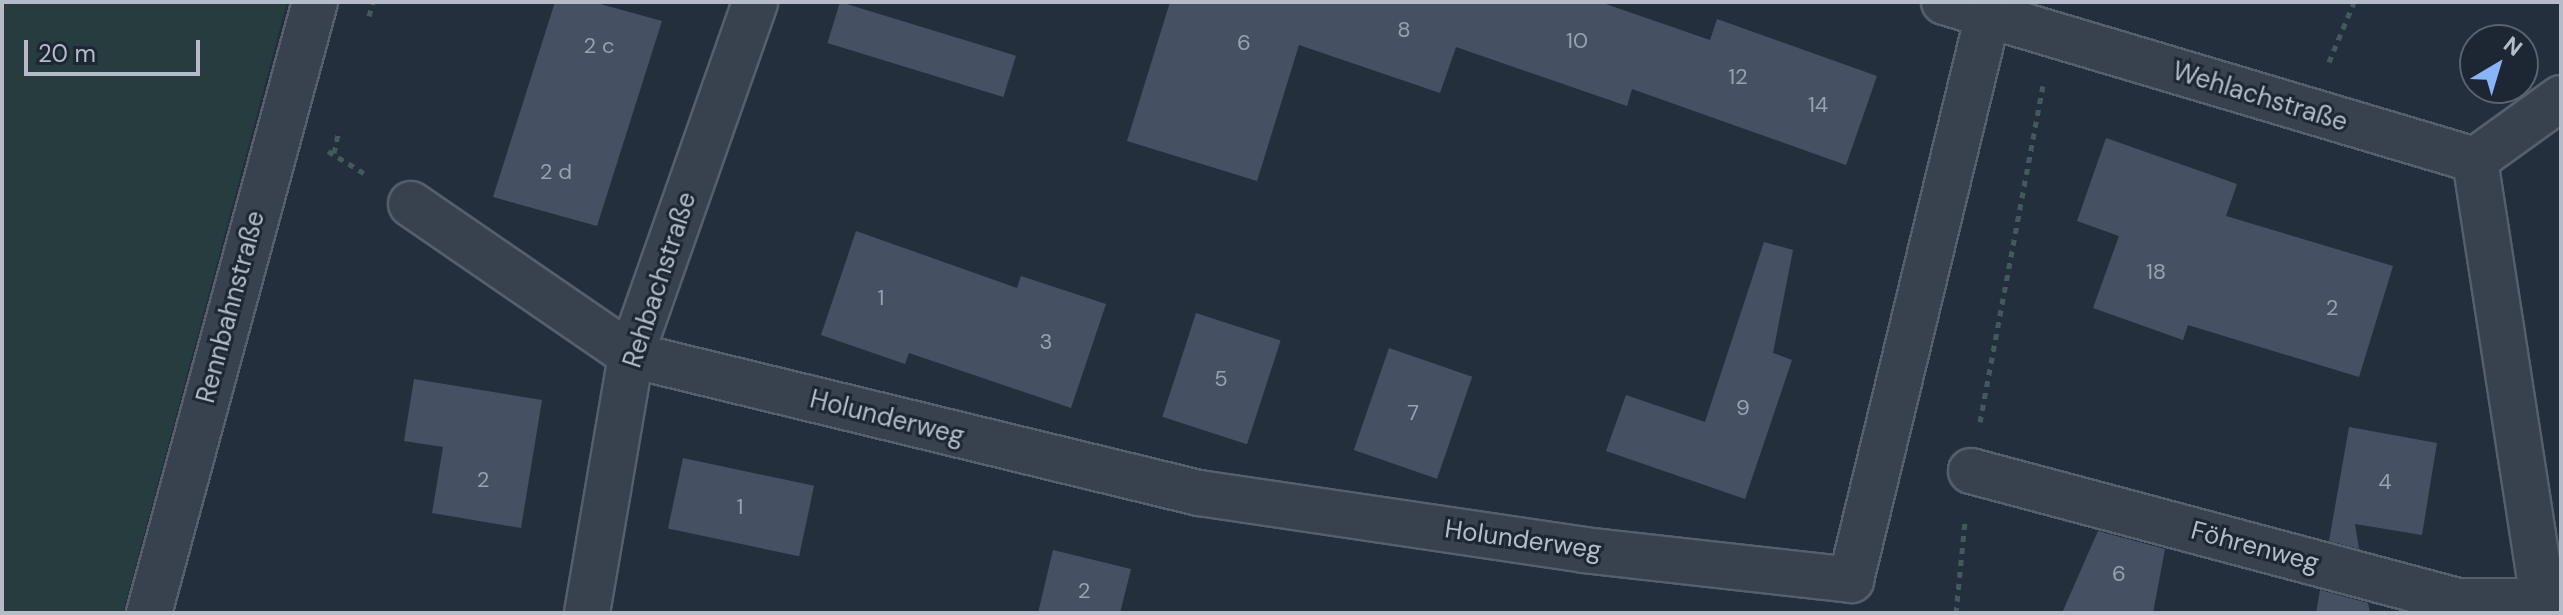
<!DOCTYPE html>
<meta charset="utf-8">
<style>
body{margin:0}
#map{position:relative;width:2563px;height:615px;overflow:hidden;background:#242f3e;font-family:"DM Sans",sans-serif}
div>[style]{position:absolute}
.green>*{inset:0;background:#263c3f}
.building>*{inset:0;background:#455162;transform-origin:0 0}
.path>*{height:5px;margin-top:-2.5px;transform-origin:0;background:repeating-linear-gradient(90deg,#44595c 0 6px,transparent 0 12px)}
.roads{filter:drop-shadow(2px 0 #565f6c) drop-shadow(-2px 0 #565f6c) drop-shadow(0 2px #565f6c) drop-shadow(0 -2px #565f6c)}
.minor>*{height:44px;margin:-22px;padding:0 22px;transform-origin:22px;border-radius:22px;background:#38414e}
span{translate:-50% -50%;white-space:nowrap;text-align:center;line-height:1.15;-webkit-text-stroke:6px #1d2633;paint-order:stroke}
.number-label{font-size:22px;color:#98a1af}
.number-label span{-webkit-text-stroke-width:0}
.street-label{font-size:26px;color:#b4bcc9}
.frame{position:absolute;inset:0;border:4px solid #b4bcc9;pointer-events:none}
.north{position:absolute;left:2459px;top:24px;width:80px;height:80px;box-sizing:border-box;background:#1d2633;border:2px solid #59626f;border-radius:50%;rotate:38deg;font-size:22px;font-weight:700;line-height:32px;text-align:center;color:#b4bcc9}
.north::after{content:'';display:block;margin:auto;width:28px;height:36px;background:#8ab4f8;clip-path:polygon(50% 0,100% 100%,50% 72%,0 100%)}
.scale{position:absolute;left:24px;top:40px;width:176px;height:36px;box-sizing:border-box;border:4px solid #b4bcc9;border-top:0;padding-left:10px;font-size:24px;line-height:28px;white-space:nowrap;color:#b4bcc9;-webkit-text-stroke:6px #1d2633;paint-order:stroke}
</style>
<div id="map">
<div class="green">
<i style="clip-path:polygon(2px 2px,287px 2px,123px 613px,2px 613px)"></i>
</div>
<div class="building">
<i style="clip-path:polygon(555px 2px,593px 2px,662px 21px,597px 226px,493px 197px)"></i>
<i style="left:840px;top:2px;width:184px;height:43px;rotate:17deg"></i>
<i style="clip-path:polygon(1170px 2px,1600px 2px,1710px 40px,1717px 19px,1877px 76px,1846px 165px,1632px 89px,1627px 106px,1456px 47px,1440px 93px,1299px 45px,1257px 181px,1127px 141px)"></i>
<i style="clip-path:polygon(2106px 138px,2237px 184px,2226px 216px,2393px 266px,2359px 377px,2188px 325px,2183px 340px,2093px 308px,2119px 236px,2077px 221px)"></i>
<i style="clip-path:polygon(856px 231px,1017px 288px,1021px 276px,1106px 304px,1071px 408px,909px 353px,905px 364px,821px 335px)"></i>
<i style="clip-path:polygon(1764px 242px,1793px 250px,1773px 353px,1792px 360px,1745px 499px,1606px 451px,1626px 395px,1705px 422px)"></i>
<i style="left:1196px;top:313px;width:89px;height:109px;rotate:18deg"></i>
<i style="left:1389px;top:348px;width:88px;height:108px;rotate:19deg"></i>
<i style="clip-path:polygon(414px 379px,542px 400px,521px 528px,432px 513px,443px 447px,404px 441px)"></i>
<i style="clip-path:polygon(2349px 427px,2437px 443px,2422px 535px,2355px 524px,2359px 549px,2329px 541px)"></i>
<i style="left:683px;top:458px;width:134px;height:72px;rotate:12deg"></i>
<i style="clip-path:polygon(2098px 531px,2165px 549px,2153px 613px,2062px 613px)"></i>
<i style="clip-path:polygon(1053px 550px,1131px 569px,1120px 613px,1038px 613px)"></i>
<i style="clip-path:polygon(2320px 590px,2368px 603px,2370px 613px,2316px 613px)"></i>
</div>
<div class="path">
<i style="left:369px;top:16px;width:15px;rotate:-74deg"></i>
<i style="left:2329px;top:62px;width:65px;rotate:-67.4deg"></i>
<i style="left:328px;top:151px;width:46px;rotate:31.6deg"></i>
<i style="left:334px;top:153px;width:24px;rotate:-78deg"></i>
<i style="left:1980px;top:422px;width:342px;rotate:-79.4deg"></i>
<i style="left:1956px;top:613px;width:91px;rotate:-84.4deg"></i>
</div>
<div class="roads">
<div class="minor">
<i style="left:1944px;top:2px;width:554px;rotate:16.57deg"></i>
<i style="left:2475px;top:160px;width:458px;rotate:81.2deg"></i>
<i style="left:2475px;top:160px;width:106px;rotate:-35.8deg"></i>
<i style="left:411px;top:204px;width:267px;rotate:34.5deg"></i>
<i style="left:631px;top:355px;width:585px;rotate:13.66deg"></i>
<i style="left:1199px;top:493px;width:389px;rotate:8.4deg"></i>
<i style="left:1584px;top:550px;width:269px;rotate:6.4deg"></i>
<i style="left:1851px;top:580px;width:581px;rotate:-76.37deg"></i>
<i style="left:1971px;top:471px;width:504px;rotate:14.95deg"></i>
<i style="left:2458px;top:601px;width:103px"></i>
<i style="left:149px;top:613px;width:633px;rotate:-74.8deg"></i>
<i style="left:587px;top:613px;width:262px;rotate:-80.3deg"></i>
<i style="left:631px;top:355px;width:374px;rotate:-70.6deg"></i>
</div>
</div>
<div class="number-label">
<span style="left:1404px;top:30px">8</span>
<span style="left:1577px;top:41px">10</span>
<span style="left:1244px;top:43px">6</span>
<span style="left:599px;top:46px">2 c</span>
<span style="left:1738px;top:77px">12</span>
<span style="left:1818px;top:105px">14</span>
<span style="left:556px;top:172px">2 d</span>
<span style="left:2156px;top:272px">18</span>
<span style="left:881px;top:298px">1</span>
<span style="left:2332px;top:308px">2</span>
<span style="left:1046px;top:342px">3</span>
<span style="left:1221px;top:379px">5</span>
<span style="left:1743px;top:408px">9</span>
<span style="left:1413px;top:413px">7</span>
<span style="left:483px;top:480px">2</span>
<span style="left:2385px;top:482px">4</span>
<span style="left:740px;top:507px">1</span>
<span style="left:2119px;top:574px">6</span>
<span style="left:1084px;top:591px">2</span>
</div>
<div class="street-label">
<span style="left:2260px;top:97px;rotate:17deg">Wehlachstraße</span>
<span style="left:660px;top:280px;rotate:-72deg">Rehbachstraße</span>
<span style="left:231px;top:307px;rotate:-75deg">Rennbahnstraße</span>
<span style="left:887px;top:418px;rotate:14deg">Holunderweg</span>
<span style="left:1523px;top:540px;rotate:8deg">Holunderweg</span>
<span style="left:2255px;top:547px;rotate:15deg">Föhrenweg</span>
</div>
<div class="frame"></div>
<div class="north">N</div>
<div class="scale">20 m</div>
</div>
